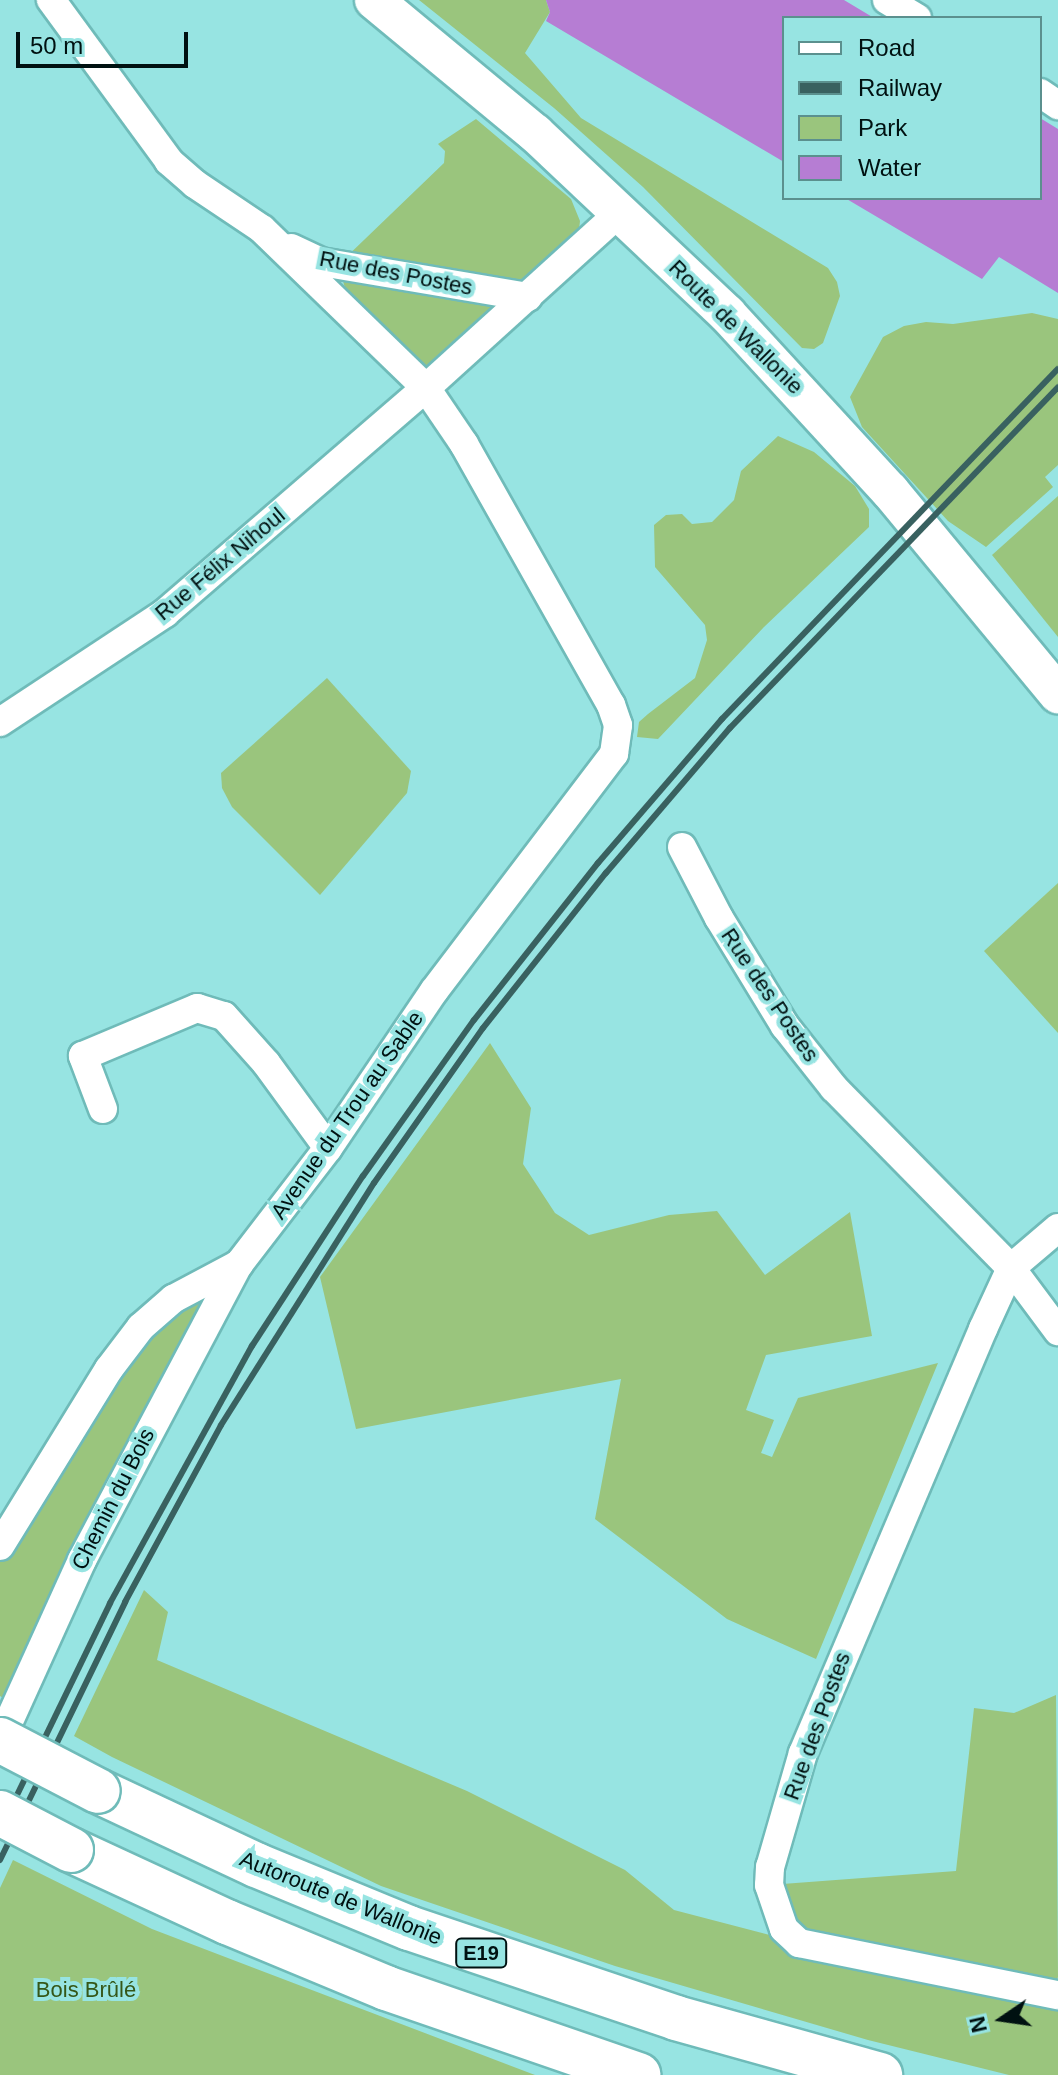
<!DOCTYPE html>
<meta charset="utf-8">
<style>
body{margin:0}
#map{position:relative;width:1058px;height:2075px;overflow:hidden;background:#97e4e2;font-family:Helvetica,sans-serif}
div>[style]{position:absolute}
.green>*{inset:0;background:#9ac57d}
.water>*{inset:0;background:#b67dd3}
.roads{filter:drop-shadow(2px 0 #6fbbb9) drop-shadow(-2px 0 #6fbbb9) drop-shadow(0 2px #6fbbb9) drop-shadow(0 -2px #6fbbb9)}
.minor>*{height:28px;margin:-14px;padding:0 14px;transform-origin:14px;border-radius:14px;background:#fff}
.secondary>*{height:38px;margin:-19px;padding:0 19px;transform-origin:19px;border-radius:19px;background:#fff}
.motorway>*{height:44px;margin:-22px;padding:0 22px;transform-origin:22px;border-radius:22px;background:#fff}
.rail>*{height:6px;margin:-3px;padding:0 3px;transform-origin:3px;border-radius:3px;background:#396160}
.bridges{filter:drop-shadow(2px 0 #6fbbb9) drop-shadow(-2px 0 #6fbbb9) drop-shadow(0 2px #6fbbb9) drop-shadow(0 -2px #6fbbb9)}
.motorway-bridge>*{height:44px;margin:-22px;padding:0 22px;transform-origin:22px;border-radius:22px;background:#fff}
span{translate:-50% -50%;white-space:nowrap;text-align:center;line-height:1.15;-webkit-text-stroke:8px #97e4e2;paint-order:stroke}
.shield-label span{padding:2px 6px;background:#97e4e2;border:2px solid;border-radius:6px;-webkit-text-stroke-width:0}
.shield-label{font-size:20px;color:#011;font-weight:700}
.street-label{font-size:22px;color:#011}
.park-label{font-size:22px;color:#355718}
.legend{position:absolute;left:782px;top:16px;width:260px;height:184px;box-sizing:border-box;background:#97e4e2;border:2px solid #5b908e;margin:0;padding:10px 14px;list-style:none;font-size:24px;color:#011}
.legend li{display:flex;align-items:center;gap:16px;height:40px}
.legend b{width:40px;border:2px solid #5b908e}
.north{position:absolute;left:962px;top:1979px;width:80px;height:80px;-webkit-text-stroke:6px #97e4e2;paint-order:stroke;rotate:257deg;font-size:22px;font-weight:700;line-height:32px;text-align:center;color:#011}
.north::after{content:'';display:block;margin:auto;width:28px;height:36px;background:#011;clip-path:polygon(50% 0,100% 100%,50% 72%,0 100%)}
.scale{position:absolute;left:16px;top:32px;width:172px;height:36px;box-sizing:border-box;border:4px solid #011;border-top:0;padding-left:10px;font-size:24px;line-height:28px;white-space:nowrap;color:#011;-webkit-text-stroke:6px #97e4e2;paint-order:stroke}
</style>
<div id="map">
<div class="green">
<i style="clip-path:polygon(419px 0,546px 0,550px 12px,525px 53px,581px 118px,828px 268px,837px 282px,840px 296px,823px 343px,814px 349px,802px 348px,643px 187px,554px 108px)"></i>
<i style="clip-path:polygon(476px 119px,571px 199px,580px 221px,578px 238px,427px 368px,346px 291px,338px 265px,444px 163px,445px 151px,438px 144px)"></i>
<i style="clip-path:polygon(1032px 313px,1058px 319px,1058px 465px,1045px 477px,1053px 487px,986px 547px,948px 521px,862px 427px,850px 397px,883px 337px,904px 326px,926px 322px,953px 324px)"></i>
<i style="clip-path:polygon(778px 436px,814px 452px,855px 486px,869px 509px,869px 527px,764px 627px,658px 739px,637px 737px,639px 722px,648px 714px,695px 678px,707px 640px,705px 625px,655px 567px,654px 525px,666px 515px,682px 514px,692px 524px,712px 522px,734px 500px,741px 471px)"></i>
<i style="clip-path:polygon(1058px 496px,1058px 637px,992px 555px)"></i>
<i style="clip-path:polygon(327px 678px,411px 771px,407px 793px,320px 895px,232px 807px,222px 788px,221px 773px)"></i>
<i style="clip-path:polygon(1058px 883px,1058px 1033px,984px 951px)"></i>
<i style="clip-path:polygon(490px 1043px,531px 1108px,523px 1164px,555px 1213px,589px 1235px,669px 1215px,717px 1211px,765px 1275px,850px 1212px,872px 1336px,766px 1355px,746px 1410px,774px 1420px,761px 1453px,772px 1457px,798px 1398px,938px 1363px,816px 1659px,727px 1619px,595px 1519px,621px 1379px,356px 1429px,320px 1277px)"></i>
<i style="clip-path:polygon(239px 1264px,82px 1560px,3px 1698px,0 1696px,0 1546px,141px 1327px)"></i>
<i style="clip-path:polygon(144px 1590px,168px 1612px,157px 1660px,467px 1791px,625px 1870px,674px 1910px,797px 1942px,769px 1885px,956px 1871px,974px 1708px,1014px 1713px,1056px 1695px,1058px 1977px,1052px 1993px,1058px 1995px,1058px 2075px,1009px 2075px,868px 2040px,615px 1966px,381px 1886px,112px 1757px,74px 1736px)"></i>
<i style="clip-path:polygon(13px 1860px,152px 1929px,535px 2075px,0 2075px,0 1888px)"></i>
</div>
<div class="water">
<i style="clip-path:polygon(546px 0,844px 0,874px 18px,784px 18px,784px 162px,546px 21px,550px 12px)"></i>
<i style="clip-path:polygon(1040px 118px,1058px 129px,1058px 293px,999px 257px,982px 279px,845px 198px,1040px 198px)"></i>
</div>
<div class="roads">
<div class="minor">
<i style="left:887px;top:0;width:35px;rotate:31deg"></i>
<i style="left:1040px;top:93px;width:22px;rotate:34deg"></i>
<i style="left:291px;top:248px;width:33px;rotate:25deg"></i>
<i style="left:321px;top:262px;width:210px;rotate:9.6deg"></i>
<i style="left:0;top:722px;width:198px;rotate:-33.4deg"></i>
<i style="left:165px;top:613px;width:345px;rotate:-40.8deg"></i>
<i style="left:426px;top:388px;width:262px;rotate:-42.2deg"></i>
<i style="left:682px;top:847px;width:80px;rotate:62.5deg"></i>
<i style="left:719px;top:918px;width:127px;rotate:58.6deg"></i>
<i style="left:785px;top:1026px;width:79px;rotate:51.7deg"></i>
<i style="left:834px;top:1088px;width:252px;rotate:45.5deg"></i>
<i style="left:1011px;top:1268px;width:79px;rotate:53.3deg"></i>
<i style="left:103px;top:1109px;width:57px;rotate:-110.7deg"></i>
<i style="left:83px;top:1056px;width:124px;rotate:-22.8deg"></i>
<i style="left:197px;top:1008px;width:28px;rotate:17deg"></i>
<i style="left:224px;top:1016px;width:63px;rotate:48.2deg"></i>
<i style="left:266px;top:1063px;width:105px;rotate:53.9deg"></i>
<i style="left:1058px;top:1228px;width:62px;rotate:139.6deg"></i>
<i style="left:1011px;top:1268px;width:67px;rotate:114.7deg"></i>
<i style="left:983px;top:1329px;width:461px;rotate:113deg"></i>
<i style="left:803px;top:1753px;width:119px;rotate:106.1deg"></i>
<i style="left:770px;top:1867px;width:18px;rotate:93deg"></i>
<i style="left:769px;top:1885px;width:46px;rotate:71.2deg"></i>
<i style="left:784px;top:1929px;width:21px;rotate:43deg"></i>
<i style="left:799px;top:1943px;width:264px;rotate:11.4deg"></i>
<i style="left:0;top:1546px;width:208px;rotate:-58.4deg"></i>
<i style="left:109px;top:1369px;width:53px;rotate:-52.7deg"></i>
<i style="left:141px;top:1327px;width:43px;rotate:-41.2deg"></i>
<i style="left:173px;top:1299px;width:75px;rotate:-27.9deg"></i>
<i style="left:239px;top:1264px;width:146px;rotate:-52.5deg"></i>
<i style="left:328px;top:1148px;width:189px;rotate:-56deg"></i>
<i style="left:434px;top:991px;width:298px;rotate:-52.8deg"></i>
<i style="left:614px;top:754px;width:29px;rotate:-82deg"></i>
<i style="left:618px;top:725px;width:21px;rotate:-109deg"></i>
<i style="left:611px;top:705px;width:300px;rotate:-119.4deg"></i>
<i style="left:464px;top:444px;width:68px;rotate:-124.2deg"></i>
<i style="left:426px;top:388px;width:228px;rotate:-135.9deg"></i>
<i style="left:262px;top:229px;width:81px;rotate:-146.1deg"></i>
<i style="left:195px;top:184px;width:35px;rotate:-139deg"></i>
<i style="left:169px;top:161px;width:200px;rotate:-126.2deg"></i>
<i style="left:0;top:1741px;width:199px;rotate:-65.6deg"></i>
<i style="left:82px;top:1560px;width:335px;rotate:-62.1deg"></i>
</div>
<div class="secondary">
<i style="left:374px;top:0;width:209px;rotate:39.6deg"></i>
<i style="left:535px;top:133px;width:264px;rotate:43.3deg"></i>
<i style="left:727px;top:314px;width:241px;rotate:47.4deg"></i>
<i style="left:890px;top:491px;width:264px;rotate:50.4deg"></i>
</div>
<div class="motorway">
<i style="left:98px;top:1791px;width:174px;rotate:25.1deg"></i>
<i style="left:256px;top:1865px;width:165px;rotate:22.4deg"></i>
<i style="left:409px;top:1928px;width:282px;rotate:18.6deg"></i>
<i style="left:676px;top:2018px;width:212px;rotate:15.6deg"></i>
<i style="left:71px;top:1850px;width:172px;rotate:24.8deg"></i>
<i style="left:227px;top:1922px;width:172px;rotate:22.5deg"></i>
<i style="left:386px;top:1988px;width:267px;rotate:19deg"></i>
</div>
</div>
<div class="rail">
<i style="left:0;top:1830px;width:252px;rotate:-64.1deg"></i>
<i style="left:110px;top:1603px;width:294px;rotate:-61.1deg"></i>
<i style="left:252px;top:1346px;width:203px;rotate:-56.9deg"></i>
<i style="left:363px;top:1176px;width:191px;rotate:-54.6deg"></i>
<i style="left:474px;top:1020px;width:200px;rotate:-51.7deg"></i>
<i style="left:598px;top:863px;width:190px;rotate:-49.3deg"></i>
<i style="left:722px;top:719px;width:485px;rotate:-46.2deg"></i>
<i style="left:0;top:1860px;width:287px;rotate:-64.1deg"></i>
<i style="left:125px;top:1602px;width:201px;rotate:-61.5deg"></i>
<i style="left:221px;top:1425px;width:286px;rotate:-57.7deg"></i>
<i style="left:374px;top:1183px;width:189px;rotate:-54.9deg"></i>
<i style="left:483px;top:1028px;width:198px;rotate:-51.6deg"></i>
<i style="left:606px;top:873px;width:191px;rotate:-49.5deg"></i>
<i style="left:730px;top:728px;width:473px;rotate:-46.1deg"></i>
</div>
<div class="bridges">
<div class="motorway-bridge">
<i style="left:0;top:1740px;width:110px;rotate:27.5deg"></i>
<i style="left:0;top:1813px;width:80px;rotate:27.5deg"></i>
</div>
</div>
<div class="shield-label">
<span style="left:481px;top:1953px">E19</span>
</div>
<div class="street-label">
<span style="left:396px;top:273px;rotate:11deg">Rue des Postes</span>
<span style="left:736px;top:327px;rotate:45deg">Route de Wallonie</span>
<span style="left:220px;top:564px;rotate:-40deg">Rue Félix Nihoul</span>
<span style="left:770px;top:995px;rotate:56deg">Rue des Postes</span>
<span style="left:347px;top:1115px;rotate:-55deg">Avenue du Trou au Sable</span>
<span style="left:113px;top:1499px;rotate:-63deg">Chemin du Bois</span>
<span style="left:817px;top:1726px;rotate:-70deg">Rue des Postes</span>
<span style="left:341px;top:1898px;rotate:22deg">Autoroute de Wallonie</span>
</div>
<div class="park-label">
<span style="left:86px;top:1990px">Bois Brûlé</span>
</div>
<ul class="legend">
<li><b style="height:10px;background:#fff"></b>Road</li>
<li><b style="height:10px;background:#396160"></b>Railway</li>
<li><b style="height:22px;background:#9ac57d"></b>Park</li>
<li><b style="height:22px;background:#b67dd3"></b>Water</li>
</ul>
<div class="north">N</div>
<div class="scale">50 m</div>
</div>
